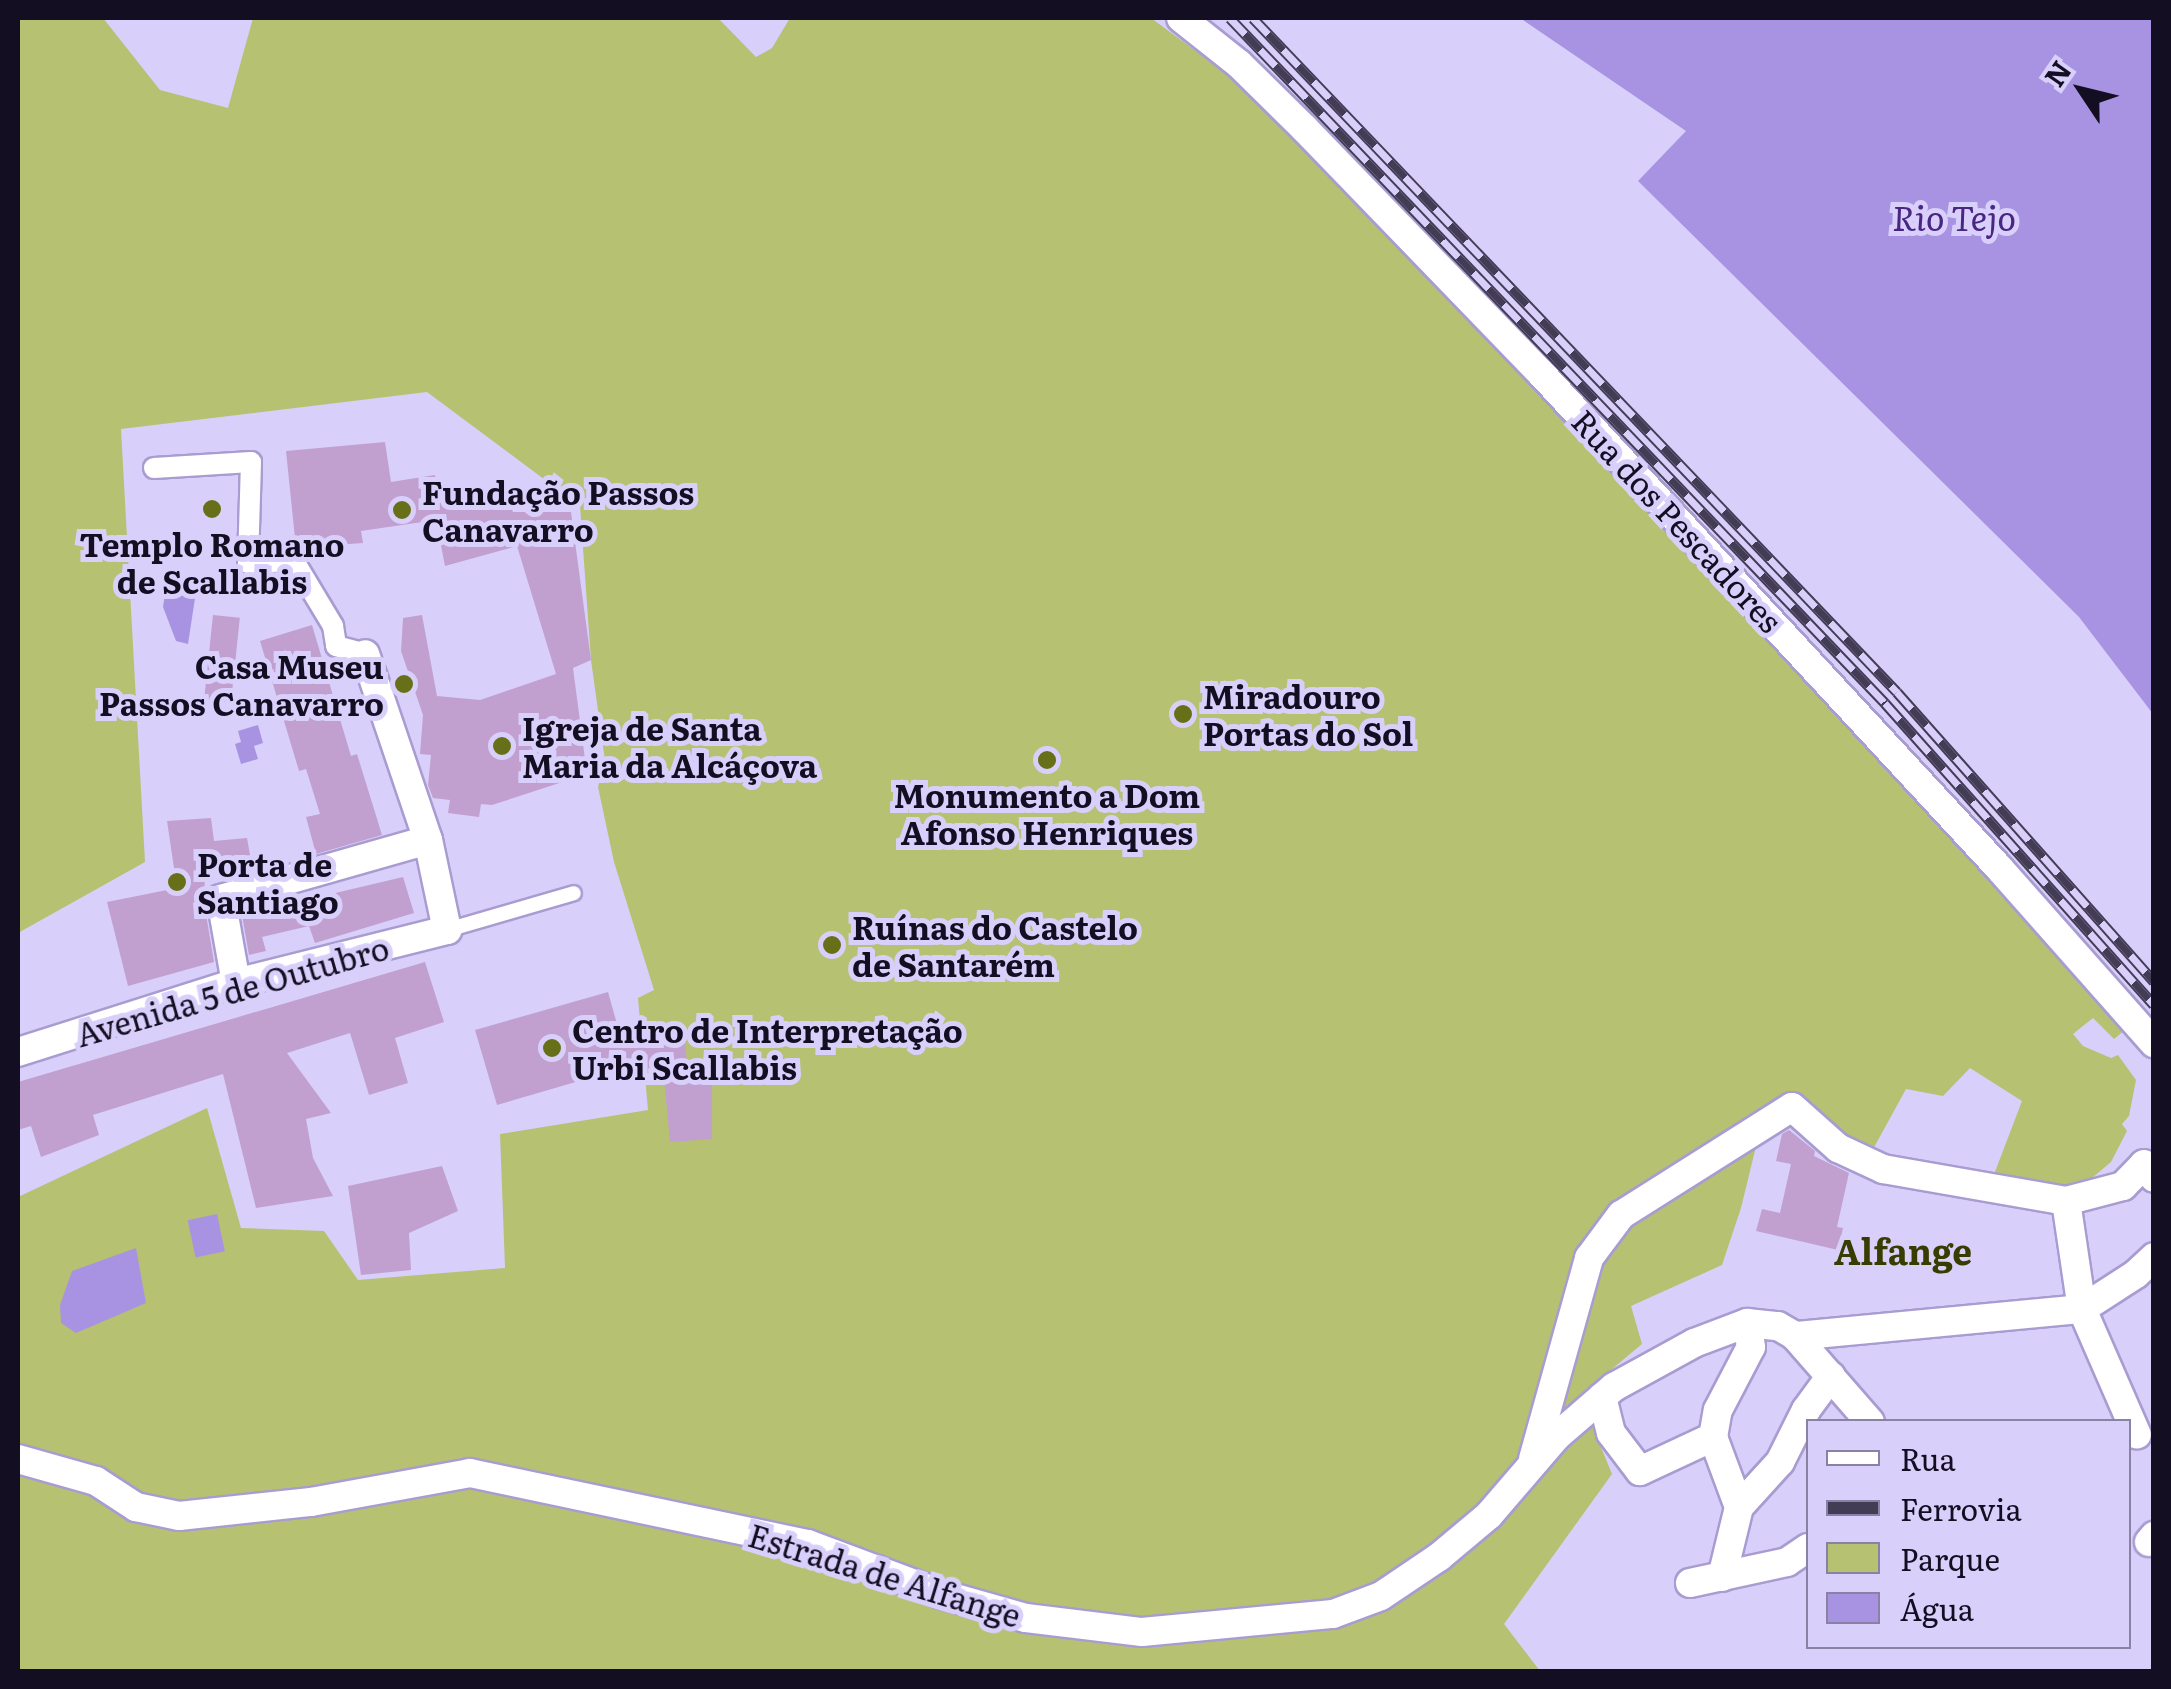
<!DOCTYPE html>
<meta charset="utf-8">
<style>
body{margin:0}
#map{position:relative;width:2171px;height:1689px;overflow:hidden;background:#d9cffb;font-family:Literata,serif}
div>[style]{position:absolute}
.green>*{inset:0;background:#b6c172}
.water>*{inset:0;background:#a893e2;transform-origin:0 0}
.building>*{inset:0;background:#c1a0d0;transform-origin:0 0}
.roads{filter:drop-shadow(2px 0 #a99cd1) drop-shadow(-2px 0 #a99cd1) drop-shadow(0 2px #a99cd1) drop-shadow(0 -2px #a99cd1)}
.service>*{height:14px;margin:-7px;padding:0 7px;transform-origin:7px;border-radius:7px;background:#fff}
.pedestrian>*{height:20px;margin:-10px;padding:0 10px;transform-origin:10px;border-radius:10px;background:#fff}
.minor>*{height:28px;margin:-14px;padding:0 14px;transform-origin:14px;border-radius:14px;background:#fff}
.rail>*{height:11px;margin-top:-5.5px;transform-origin:0;background:repeating-linear-gradient(90deg,#d9cffb 0 22px,#433c55 0 44px);box-sizing:border-box;border-block:2px solid #433c55}
.dots>*{width:28px;height:28px;translate:-50% -50%;box-sizing:border-box;border:5px solid #d9cffb;border-radius:50%}
span{translate:-50% -50%;white-space:nowrap;text-align:center;line-height:1.15;-webkit-text-stroke:10px #d9cffb;paint-order:stroke}
.poi-label{font-size:32px;color:#130e21;font-weight:700}
.left{translate:0 -50%;text-align:left}
.right{translate:-100% -50%;text-align:right}
.street-label{font-size:32px;color:#130e21}
.water-label{font-size:35px;color:#482681;font-style:italic}
.neighbourhood-label{font-size:35px;color:#373d00;font-weight:700}
.frame{position:absolute;inset:0;border:20px solid #130e21;pointer-events:none}
.legend{position:absolute;left:1806px;top:1419px;width:325px;height:230px;box-sizing:border-box;background:#d9cffb;border:2px solid #8a82a4;margin:0;padding:12px 18px;list-style:none;font-size:30px;color:#130e21}
.legend li{display:flex;align-items:center;gap:20px;height:50px}
.legend b{width:50px;border:2px solid #8a82a4}
.north{position:absolute;left:2031px;top:40px;width:100px;height:100px;-webkit-text-stroke:8px #d9cffb;paint-order:stroke;rotate:305deg;font-size:28px;font-weight:700;line-height:40px;text-align:center;color:#130e21}
.north::after{content:'';display:block;margin:auto;width:35px;height:45px;background:#130e21;clip-path:polygon(50% 0,100% 100%,50% 72%,0 100%)}
</style>
<div id="map">
<div class="green">
<i style="clip-path:polygon(18px 18px,103px 18px,160px 90px,228px 108px,253px 18px,718px 18px,756px 57px,772px 48px,790px 18px,1151px 18px,1291px 121px,2131px 1025px,2114px 1039px,2093px 1018px,2073px 1034px,2083px 1046px,2111px 1058px,2118px 1055px,2136px 1080px,2129px 1116px,2122px 1124px,2127px 1131px,2111px 1162px,2080px 1188px,1993px 1177px,2022px 1101px,1970px 1068px,1943px 1096px,1906px 1089px,1872px 1151px,1847px 1145px,1809px 1105px,1761px 1126px,1741px 1208px,1722px 1265px,1631px 1306px,1642px 1344px,1606px 1374px,1596px 1435px,1612px 1474px,1504px 1624px,1540px 1671px,18px 1671px,18px 1197px,207px 1108px,241px 1228px,324px 1231px,358px 1280px,505px 1268px,500px 1134px,648px 1110px,638px 998px,654px 990px,614px 862px,598px 787px,605px 761px,591px 660px,580px 506px,427px 392px,121px 429px,145px 862px,18px 933px)"></i>
</div>
<div class="water">
<i style="clip-path:polygon(1520px 18px,2153px 18px,2153px 714px,2079px 617px,1638px 181px,1686px 131px)"></i>
<i style="clip-path:polygon(167px 581px,197px 585px,188px 644px,176px 641px,163px 607px)"></i>
<i style="clip-path:polygon(258px 725px,263px 743px,254px 746px,258px 759px,241px 764px,235px 744px,241px 742px,238px 731px)"></i>
<i style="left:217px;top:1214px;width:38px;height:30px;rotate:78deg"></i>
<i style="clip-path:polygon(136px 1248px,146px 1303px,76px 1333px,61px 1323px,60px 1305px,72px 1271px)"></i>
</div>
<div class="building">
<i style="clip-path:polygon(385px 442px,391px 482px,435px 475px,438px 498px,473px 493px,475px 509px,510px 504px,513px 512px,571px 512px,591px 660px,573px 668px,587px 774px,492px 805px,481px 804px,479px 817px,448px 813px,450px 800px,433px 798px,428px 785px,431px 755px,420px 754px,423px 715px,401px 651px,403px 618px,422px 615px,437px 696px,480px 700px,556px 674px,517px 546px,445px 566px,436px 520px,361px 531px,363px 543px,296px 548px,286px 451px)"></i>
<i style="left:213px;top:615px;width:27px;height:85px;rotate:6deg"></i>
<i style="clip-path:polygon(312px 625px,351px 756px,357px 754px,382px 835px,316px 854px,306px 817px,320px 814px,306px 769px,299px 771px,260px 641px)"></i>
<i style="clip-path:polygon(211px 818px,214px 841px,247px 838px,253px 871px,205px 875px,204px 902px,214px 962px,128px 986px,107px 902px,177px 888px,167px 821px)"></i>
<i style="clip-path:polygon(403px 877px,414px 913px,315px 943px,309px 926px,262px 937px,266px 951px,249px 955px,242px 915px)"></i>
<i style="clip-path:polygon(425px 962px,444px 1022px,395px 1038px,408px 1083px,369px 1095px,350px 1033px,287px 1053px,331px 1113px,306px 1119px,313px 1158px,333px 1196px,256px 1208px,223px 1074px,93px 1115px,99px 1135px,41px 1157px,31px 1126px,18px 1130px,18px 1082px)"></i>
<i style="clip-path:polygon(608px 992px,619px 1031px,683px 1024px,688px 1071px,712px 1069px,712px 1139px,670px 1142px,663px 1067px,644px 1069px,644px 1062px,497px 1105px,475px 1030px)"></i>
<i style="clip-path:polygon(1789px 1130px,1815px 1151px,1814px 1156px,1849px 1173px,1837px 1227px,1843px 1228px,1838px 1250px,1756px 1231px,1762px 1209px,1780px 1213px,1791px 1164px,1776px 1161px,1782px 1134px)"></i>
<i style="clip-path:polygon(442px 1166px,458px 1211px,409px 1233px,411px 1270px,361px 1275px,348px 1186px)"></i>
</div>
<div class="roads">
<div class="service">
<i style="left:447px;top:930px;width:132px;rotate:-16.2deg"></i>
</div>
<div class="pedestrian">
<i style="left:154px;top:468px;width:97px;rotate:-3.5deg"></i>
<i style="left:251px;top:462px;width:101px;rotate:91.7deg"></i>
<i style="left:248px;top:563px;width:46px;rotate:-2.5deg"></i>
<i style="left:294px;top:561px;width:76px;rotate:59deg"></i>
<i style="left:333px;top:626px;width:20px;rotate:81deg"></i>
<i style="left:336px;top:646px;width:30px;rotate:15deg"></i>
</div>
<div class="minor">
<i style="left:1181px;top:18px;width:74px;rotate:38.4deg"></i>
<i style="left:1239px;top:64px;width:93px;rotate:44.6deg"></i>
<i style="left:1305px;top:129px;width:335px;rotate:46deg"></i>
<i style="left:1538px;top:370px;width:679px;rotate:47.21deg"></i>
<i style="left:1999px;top:868px;width:234px;rotate:48.5deg"></i>
<i style="left:236px;top:983px;width:85px;rotate:-100.1deg"></i>
<i style="left:221px;top:899px;width:215px;rotate:-15.9deg"></i>
<i style="left:18px;top:1052px;width:229px;rotate:-17.6deg"></i>
<i style="left:236px;top:983px;width:218px;rotate:-14.1deg"></i>
<i style="left:447px;top:930px;width:92px;rotate:-101.9deg"></i>
<i style="left:428px;top:840px;width:196px;rotate:-108.7deg"></i>
<i style="left:2066px;top:1201px;width:109px;rotate:81.6deg"></i>
<i style="left:2082px;top:1309px;width:137px;rotate:66.4deg"></i>
<i style="left:1795px;top:1336px;width:288px;rotate:-5.4deg"></i>
<i style="left:2082px;top:1309px;width:64px;rotate:-32.9deg"></i>
<i style="left:2136px;top:1274px;width:25px;rotate:-43deg"></i>
<i style="left:1602px;top:1397px;width:37px;rotate:76deg"></i>
<i style="left:1611px;top:1433px;width:48px;rotate:52.7deg"></i>
<i style="left:1640px;top:1471px;width:81px;rotate:-25deg"></i>
<i style="left:18px;top:1459px;width:81px;rotate:15.8deg"></i>
<i style="left:96px;top:1481px;width:48px;rotate:33deg"></i>
<i style="left:136px;top:1507px;width:44px;rotate:11.8deg"></i>
<i style="left:179px;top:1516px;width:133px;rotate:-6.1deg"></i>
<i style="left:311px;top:1502px;width:162px;rotate:-10.3deg"></i>
<i style="left:470px;top:1473px;width:345px;rotate:11.9deg"></i>
<i style="left:808px;top:1544px;width:142px;rotate:20.6deg"></i>
<i style="left:941px;top:1594px;width:88px;rotate:15.8deg"></i>
<i style="left:1026px;top:1618px;width:117px;rotate:6.9deg"></i>
<i style="left:1142px;top:1632px;width:192px;rotate:-5.4deg"></i>
<i style="left:1333px;top:1614px;width:51px;rotate:-20.6deg"></i>
<i style="left:1381px;top:1596px;width:70px;rotate:-33.9deg"></i>
<i style="left:1439px;top:1557px;width:65px;rotate:-40deg"></i>
<i style="left:1489px;top:1515px;width:103px;rotate:-49.3deg"></i>
<i style="left:1556px;top:1437px;width:77px;rotate:-40.8deg"></i>
<i style="left:1614px;top:1387px;width:91px;rotate:-28.8deg"></i>
<i style="left:1694px;top:1343px;width:57px;rotate:-20.7deg"></i>
<i style="left:1747px;top:1323px;width:31px;rotate:6deg"></i>
<i style="left:1778px;top:1326px;width:20px;rotate:30deg"></i>
<i style="left:1795px;top:1336px;width:114px;rotate:48.9deg"></i>
<i style="left:1533px;top:1459px;width:209px;rotate:-74.4deg"></i>
<i style="left:1589px;top:1258px;width:54px;rotate:-53.3deg"></i>
<i style="left:1621px;top:1215px;width:202px;rotate:-32.3deg"></i>
<i style="left:1792px;top:1107px;width:62px;rotate:41.7deg"></i>
<i style="left:1838px;top:1148px;width:50px;rotate:25deg"></i>
<i style="left:1883px;top:1169px;width:186px;rotate:9.9deg"></i>
<i style="left:2066px;top:1201px;width:59px;rotate:-14.7deg"></i>
<i style="left:2123px;top:1186px;width:30px;rotate:-46deg"></i>
<i style="left:2144px;top:1164px;width:17px;rotate:54deg"></i>
<i style="left:1739px;top:1507px;width:75px;rotate:-110.4deg"></i>
<i style="left:1713px;top:1437px;width:27px;rotate:-80deg"></i>
<i style="left:1718px;top:1410px;width:71px;rotate:-62.4deg"></i>
<i style="left:1751px;top:1347px;width:24px;rotate:-99deg"></i>
<i style="left:2149px;top:1542px;width:8px;rotate:-50deg"></i>
<i style="left:1722px;top:1577px;width:72px;rotate:-76.3deg"></i>
<i style="left:1739px;top:1507px;width:61px;rotate:-47.7deg"></i>
<i style="left:1780px;top:1462px;width:58px;rotate:-63.4deg"></i>
<i style="left:1806px;top:1410px;width:42px;rotate:-53.7deg"></i>
<i style="left:1690px;top:1583px;width:99px;rotate:-12.2deg"></i>
<i style="left:1787px;top:1562px;width:25px;rotate:-34deg"></i>
</div>
</div>
<div class="rail">
<i style="left:1230px;top:18px;width:948px;rotate:46.28deg"></i>
<i style="left:1885px;top:703px;width:404px;rotate:48.3deg"></i>
<i style="left:1253px;top:18px;width:932px;rotate:46.3deg"></i>
<i style="left:1897px;top:692px;width:387px;rotate:48.4deg"></i>
</div>
<div class="dots">
<i style="left:212px;top:509px;background:#677018"></i>
<i style="left:402px;top:510px;background:#677018"></i>
<i style="left:404px;top:684px;background:#677018"></i>
<i style="left:1183px;top:714px;background:#677018"></i>
<i style="left:502px;top:746px;background:#677018"></i>
<i style="left:1047px;top:760px;background:#677018"></i>
<i style="left:177px;top:882px;background:#677018"></i>
<i style="left:832px;top:945px;background:#677018"></i>
<i style="left:552px;top:1048px;background:#677018"></i>
</div>
<div class="poi-label">
<span class="left" style="left:422px;top:510px">Fundação Passos<br>Canavarro</span>
<span style="left:212px;top:562px">Templo Romano<br>de Scallabis</span>
<span class="right" style="left:384px;top:684px">Casa Museu<br>Passos Canavarro</span>
<span class="left" style="left:1203px;top:714px">Miradouro<br>Portas do Sol</span>
<span class="left" style="left:522px;top:746px">Igreja de Santa<br>Maria da Alcáçova</span>
<span style="left:1047px;top:813px">Monumento a Dom<br>Afonso Henriques</span>
<span class="left" style="left:197px;top:882px">Porta de<br>Santiago</span>
<span class="left" style="left:852px;top:945px">Ruínas do Castelo<br>de Santarém</span>
<span class="left" style="left:572px;top:1048px">Centro de Interpretação<br>Urbi Scallabis</span>
</div>
<div class="street-label">
<span style="left:1678px;top:520px;rotate:47deg">Rua dos Pescadores</span>
<span style="left:232px;top:990px;rotate:-16deg">Avenida 5 de Outubro</span>
<span style="left:885px;top:1574px;rotate:17deg">Estrada de Alfange</span>
</div>
<div class="water-label">
<span style="left:1954px;top:216px">Rio Tejo</span>
</div>
<div class="neighbourhood-label">
<span style="left:1903px;top:1250px">Alfange</span>
</div>
<div class="frame"></div>
<ul class="legend">
<li><b style="height:12px;background:#fff"></b>Rua</li>
<li><b style="height:12px;background:#433c55"></b>Ferrovia</li>
<li><b style="height:28px;background:#b6c172"></b>Parque</li>
<li><b style="height:28px;background:#a893e2"></b>Água</li>
</ul>
<div class="north">N</div>
</div>
